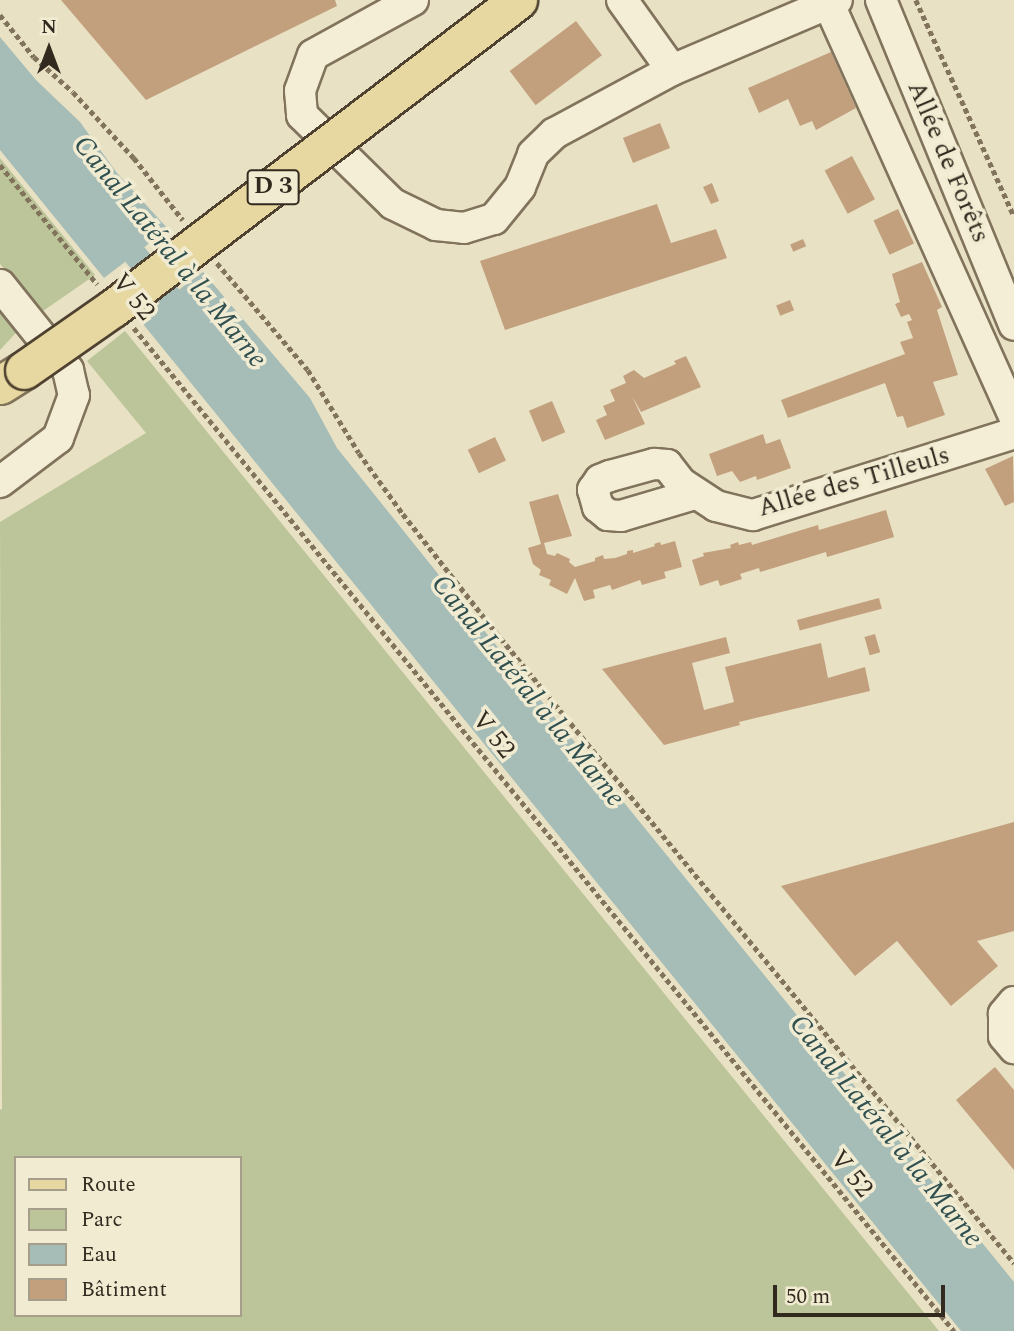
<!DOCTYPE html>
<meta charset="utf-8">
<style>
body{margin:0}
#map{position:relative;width:1014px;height:1331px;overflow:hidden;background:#e8e1c4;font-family:Spectral,serif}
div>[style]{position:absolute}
.green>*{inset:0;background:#bcc599}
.water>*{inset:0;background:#a5bcb7}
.canal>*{height:24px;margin:-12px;padding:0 12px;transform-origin:12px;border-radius:12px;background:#a5bcb7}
.building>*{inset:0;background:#c2a07e;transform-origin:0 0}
.path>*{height:4.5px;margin-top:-2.25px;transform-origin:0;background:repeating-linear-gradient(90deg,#81735c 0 5px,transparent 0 8.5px)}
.roads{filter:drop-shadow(2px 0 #81735c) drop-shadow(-2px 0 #81735c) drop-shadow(0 2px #81735c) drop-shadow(0 -2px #81735c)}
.minor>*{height:30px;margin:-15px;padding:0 15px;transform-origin:15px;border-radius:15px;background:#f4eed6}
.major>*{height:37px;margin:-18.5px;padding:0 18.5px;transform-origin:18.5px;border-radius:18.5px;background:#e7d7a0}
.bridges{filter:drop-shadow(2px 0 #4f4130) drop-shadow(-2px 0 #4f4130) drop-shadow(0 2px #4f4130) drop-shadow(0 -2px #4f4130)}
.major-bridge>*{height:37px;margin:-18.5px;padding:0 18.5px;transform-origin:18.5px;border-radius:18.5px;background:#e7d7a0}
span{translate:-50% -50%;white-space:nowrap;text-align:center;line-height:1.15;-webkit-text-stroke:7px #f1ebd2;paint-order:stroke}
.shield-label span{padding:2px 5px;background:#f1ebd2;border:2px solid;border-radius:5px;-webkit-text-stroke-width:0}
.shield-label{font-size:24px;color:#322a1f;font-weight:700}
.street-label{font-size:26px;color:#322a1f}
.water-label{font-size:28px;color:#305050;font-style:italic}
.legend{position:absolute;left:14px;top:1156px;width:228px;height:161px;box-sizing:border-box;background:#f1ebd2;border:2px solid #a59e8a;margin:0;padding:9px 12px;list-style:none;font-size:21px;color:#322a1f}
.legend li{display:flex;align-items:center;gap:14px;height:35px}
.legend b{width:35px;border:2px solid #a59e8a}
.north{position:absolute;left:14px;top:14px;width:70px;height:70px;-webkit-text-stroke:5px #f1ebd2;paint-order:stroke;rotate:0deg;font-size:19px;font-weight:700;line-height:28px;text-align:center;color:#322a1f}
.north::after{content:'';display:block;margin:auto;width:24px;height:32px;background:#322a1f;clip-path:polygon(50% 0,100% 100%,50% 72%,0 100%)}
.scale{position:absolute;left:773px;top:1285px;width:172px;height:32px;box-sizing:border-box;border:4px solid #322a1f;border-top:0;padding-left:9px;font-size:21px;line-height:24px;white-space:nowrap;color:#322a1f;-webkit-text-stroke:5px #f1ebd2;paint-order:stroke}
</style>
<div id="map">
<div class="green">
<i style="clip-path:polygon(0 158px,95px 275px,43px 311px,0 264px)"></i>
<i style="clip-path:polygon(0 291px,26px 322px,0 350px)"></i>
<i style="clip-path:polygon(evenodd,125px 331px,939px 1331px,0 1331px,0 1110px,2px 1109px,0 522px,146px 433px,87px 361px,125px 331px,16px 1158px,240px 1158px,240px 1315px,16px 1315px,16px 1158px)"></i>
</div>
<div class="water">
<i style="clip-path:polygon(0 37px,36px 80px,80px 122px,117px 173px,168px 229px,104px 278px,0 150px)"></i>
<i style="clip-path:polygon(203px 272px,310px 398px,337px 448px,443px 580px,1014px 1282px,1014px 1331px,961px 1331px,139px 319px)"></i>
</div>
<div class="canal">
<i style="left:114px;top:229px;width:122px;rotate:50.7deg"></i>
</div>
<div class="building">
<i style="clip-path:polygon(61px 0,335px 0,337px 6px,146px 100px)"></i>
<i style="left:576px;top:21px;width:43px;height:83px;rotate:53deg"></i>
<i style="clip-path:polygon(831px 52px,856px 108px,816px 130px,812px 121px,800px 126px,788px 99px,759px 113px,748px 88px)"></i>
<i style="left:660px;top:123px;width:27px;height:40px;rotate:68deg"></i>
<i style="left:852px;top:156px;width:49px;height:31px;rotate:62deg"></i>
<i style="clip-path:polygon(712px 183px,719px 201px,711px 204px,703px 187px)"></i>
<i style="clip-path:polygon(657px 204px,671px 243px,716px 229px,727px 258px,505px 330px,480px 261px)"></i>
<i style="left:898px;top:209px;width:38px;height:27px;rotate:65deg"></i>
<i style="left:803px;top:239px;width:8px;height:14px;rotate:67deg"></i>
<i style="clip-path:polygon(922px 262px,942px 307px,937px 310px,958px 375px,933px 382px,945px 415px,907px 428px,903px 416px,897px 417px,885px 383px,788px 418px,781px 400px,905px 354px,900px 342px,913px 338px,907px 322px,912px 320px,909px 314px,901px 317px,895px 304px,900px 302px,892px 274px)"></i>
<i style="left:790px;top:300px;width:11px;height:15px;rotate:68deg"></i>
<i style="clip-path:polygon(686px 356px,701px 387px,641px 412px,632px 396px,645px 424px,605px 440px,596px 420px,607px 415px,603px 406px,615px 401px,610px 390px,626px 383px,623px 376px,634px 370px,644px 378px,676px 364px,674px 361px)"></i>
<i style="left:552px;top:401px;width:34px;height:25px;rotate:67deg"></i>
<i style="clip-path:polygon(763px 434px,766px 444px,780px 439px,791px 468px,757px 480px,756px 476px,740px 482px,732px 471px,717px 476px,709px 454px)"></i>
<i style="left:495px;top:437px;width:26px;height:30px;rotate:65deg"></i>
<i style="clip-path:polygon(1013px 456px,1014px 502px,1005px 506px,985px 469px)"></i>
<i style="clip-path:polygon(558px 494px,572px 536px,544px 543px,547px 554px,555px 556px,557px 553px,570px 559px,569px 562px,575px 567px,595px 561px,595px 558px,603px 555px,604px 559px,615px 558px,627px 554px,627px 551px,633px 550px,633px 553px,655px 546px,654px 544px,660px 542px,661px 545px,675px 541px,682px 567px,664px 572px,666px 578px,642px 585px,640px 580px,612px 590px,610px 585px,593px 590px,595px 598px,584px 601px,575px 578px,567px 594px,549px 585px,551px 580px,539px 575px,541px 570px,533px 564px,528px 548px,541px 544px,529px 502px)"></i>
<i style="clip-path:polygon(886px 510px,894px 537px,827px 557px,826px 552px,760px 572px,759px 568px,740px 574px,742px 579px,720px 586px,718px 580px,700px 586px,692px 560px,704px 556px,703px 553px,731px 548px,730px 545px,738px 542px,739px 545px,751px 542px,752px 545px,818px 525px,819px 530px)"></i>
<i style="left:879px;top:598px;width:11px;height:85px;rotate:75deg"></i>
<i style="left:875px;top:634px;width:19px;height:11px;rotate:74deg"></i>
<i style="clip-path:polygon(726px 637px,730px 653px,692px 663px,704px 710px,734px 702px,725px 667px,821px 643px,828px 678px,865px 667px,870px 691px,739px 722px,740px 725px,664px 745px,602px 669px)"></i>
<i style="clip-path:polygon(1014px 822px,1014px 931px,977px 941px,998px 966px,951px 1006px,897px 941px,855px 976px,781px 886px)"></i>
<i style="clip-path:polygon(995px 1067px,1014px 1090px,1014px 1170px,956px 1100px)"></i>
</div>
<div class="path">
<i style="left:916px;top:0;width:237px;rotate:65.6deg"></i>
<i style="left:0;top:15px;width:54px;rotate:51deg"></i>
<i style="left:34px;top:57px;width:52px;rotate:41.9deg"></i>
<i style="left:73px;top:92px;width:90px;rotate:47.3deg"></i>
<i style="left:134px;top:158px;width:79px;rotate:51.7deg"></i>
<i style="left:0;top:165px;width:154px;rotate:50.8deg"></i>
<i style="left:217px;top:263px;width:140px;rotate:49.6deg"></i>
<i style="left:308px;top:370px;width:97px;rotate:58.4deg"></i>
<i style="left:359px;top:453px;width:75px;rotate:54.2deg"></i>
<i style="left:403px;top:514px;width:141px;rotate:51.9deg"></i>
<i style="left:490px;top:625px;width:826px;rotate:50.6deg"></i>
<i style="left:134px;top:328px;width:1296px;rotate:50.73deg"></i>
</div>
<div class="roads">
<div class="minor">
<i style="left:413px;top:0;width:114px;rotate:151.2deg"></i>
<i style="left:313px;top:55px;width:38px;rotate:110deg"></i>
<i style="left:300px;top:91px;width:24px;rotate:85deg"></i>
<i style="left:302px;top:115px;width:127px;rotate:44.4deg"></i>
<i style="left:393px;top:204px;width:48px;rotate:26deg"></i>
<i style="left:436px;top:225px;width:28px;rotate:6deg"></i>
<i style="left:464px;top:228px;width:31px;rotate:-17deg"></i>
<i style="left:494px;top:219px;width:41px;rotate:-50.9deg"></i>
<i style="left:520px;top:187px;width:35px;rotate:-68deg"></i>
<i style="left:533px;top:154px;width:30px;rotate:-44deg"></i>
<i style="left:555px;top:133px;width:133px;rotate:-28.3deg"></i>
<i style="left:672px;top:70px;width:179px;rotate:-23deg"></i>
<i style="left:622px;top:0;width:86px;rotate:54.5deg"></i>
<i style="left:827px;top:0;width:456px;rotate:65.8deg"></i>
<i style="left:881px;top:0;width:351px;rotate:67.7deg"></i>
<i style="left:0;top:285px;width:109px;rotate:51.3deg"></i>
<i style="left:68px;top:370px;width:26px;rotate:77deg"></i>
<i style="left:74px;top:395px;width:46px;rotate:110.4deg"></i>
<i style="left:58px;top:438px;width:73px;rotate:142.8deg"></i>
<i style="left:695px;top:494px;width:77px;rotate:163.4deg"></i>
<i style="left:621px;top:516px;width:13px;rotate:-176deg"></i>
<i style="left:608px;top:515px;width:13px;rotate:-141deg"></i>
<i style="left:598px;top:507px;width:18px;rotate:-106deg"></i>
<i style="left:593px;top:490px;width:12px;rotate:-55deg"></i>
<i style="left:600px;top:480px;width:11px;rotate:-22deg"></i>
<i style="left:610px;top:476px;width:46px;rotate:-15.3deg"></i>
<i style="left:654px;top:464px;width:13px;rotate:4deg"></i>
<i style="left:667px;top:465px;width:23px;rotate:52deg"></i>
<i style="left:681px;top:483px;width:42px;rotate:33.3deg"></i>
<i style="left:716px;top:506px;width:38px;rotate:14deg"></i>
<i style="left:753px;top:515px;width:274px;rotate:-17.4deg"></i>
<i style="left:1014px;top:1002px;width:16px;rotate:130deg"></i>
<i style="left:1004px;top:1014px;width:22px;rotate:90deg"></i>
<i style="left:1004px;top:1036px;width:16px;rotate:50deg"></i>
</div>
<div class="major">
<i style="left:0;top:385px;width:28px;rotate:-32deg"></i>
</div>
</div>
<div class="bridges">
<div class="major-bridge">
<i style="left:24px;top:370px;width:108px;rotate:-34.9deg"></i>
<i style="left:113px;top:308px;width:509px;rotate:-37.25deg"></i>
</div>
</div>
<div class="shield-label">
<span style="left:273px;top:187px">D 3</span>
</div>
<div class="street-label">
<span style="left:948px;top:162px;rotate:67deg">Allée de Forêts</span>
<span style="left:133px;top:297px;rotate:51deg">V 52</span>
<span style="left:854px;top:482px;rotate:-16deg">Allée des Tilleuls</span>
<span style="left:493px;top:735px;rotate:51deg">V 52</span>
<span style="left:851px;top:1174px;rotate:51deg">V 52</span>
</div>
<div class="water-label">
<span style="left:170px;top:252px;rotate:51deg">Canal Latéral à la Marne</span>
<span style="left:528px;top:691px;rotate:51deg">Canal Latéral à la Marne</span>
<span style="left:886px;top:1131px;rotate:51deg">Canal Latéral à la Marne</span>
</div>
<ul class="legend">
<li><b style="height:9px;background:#e7d7a0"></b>Route</li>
<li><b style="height:19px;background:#bcc599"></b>Parc</li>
<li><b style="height:19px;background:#a5bcb7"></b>Eau</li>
<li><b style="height:19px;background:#c2a07e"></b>Bâtiment</li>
</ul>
<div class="north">N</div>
<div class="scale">50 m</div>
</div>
